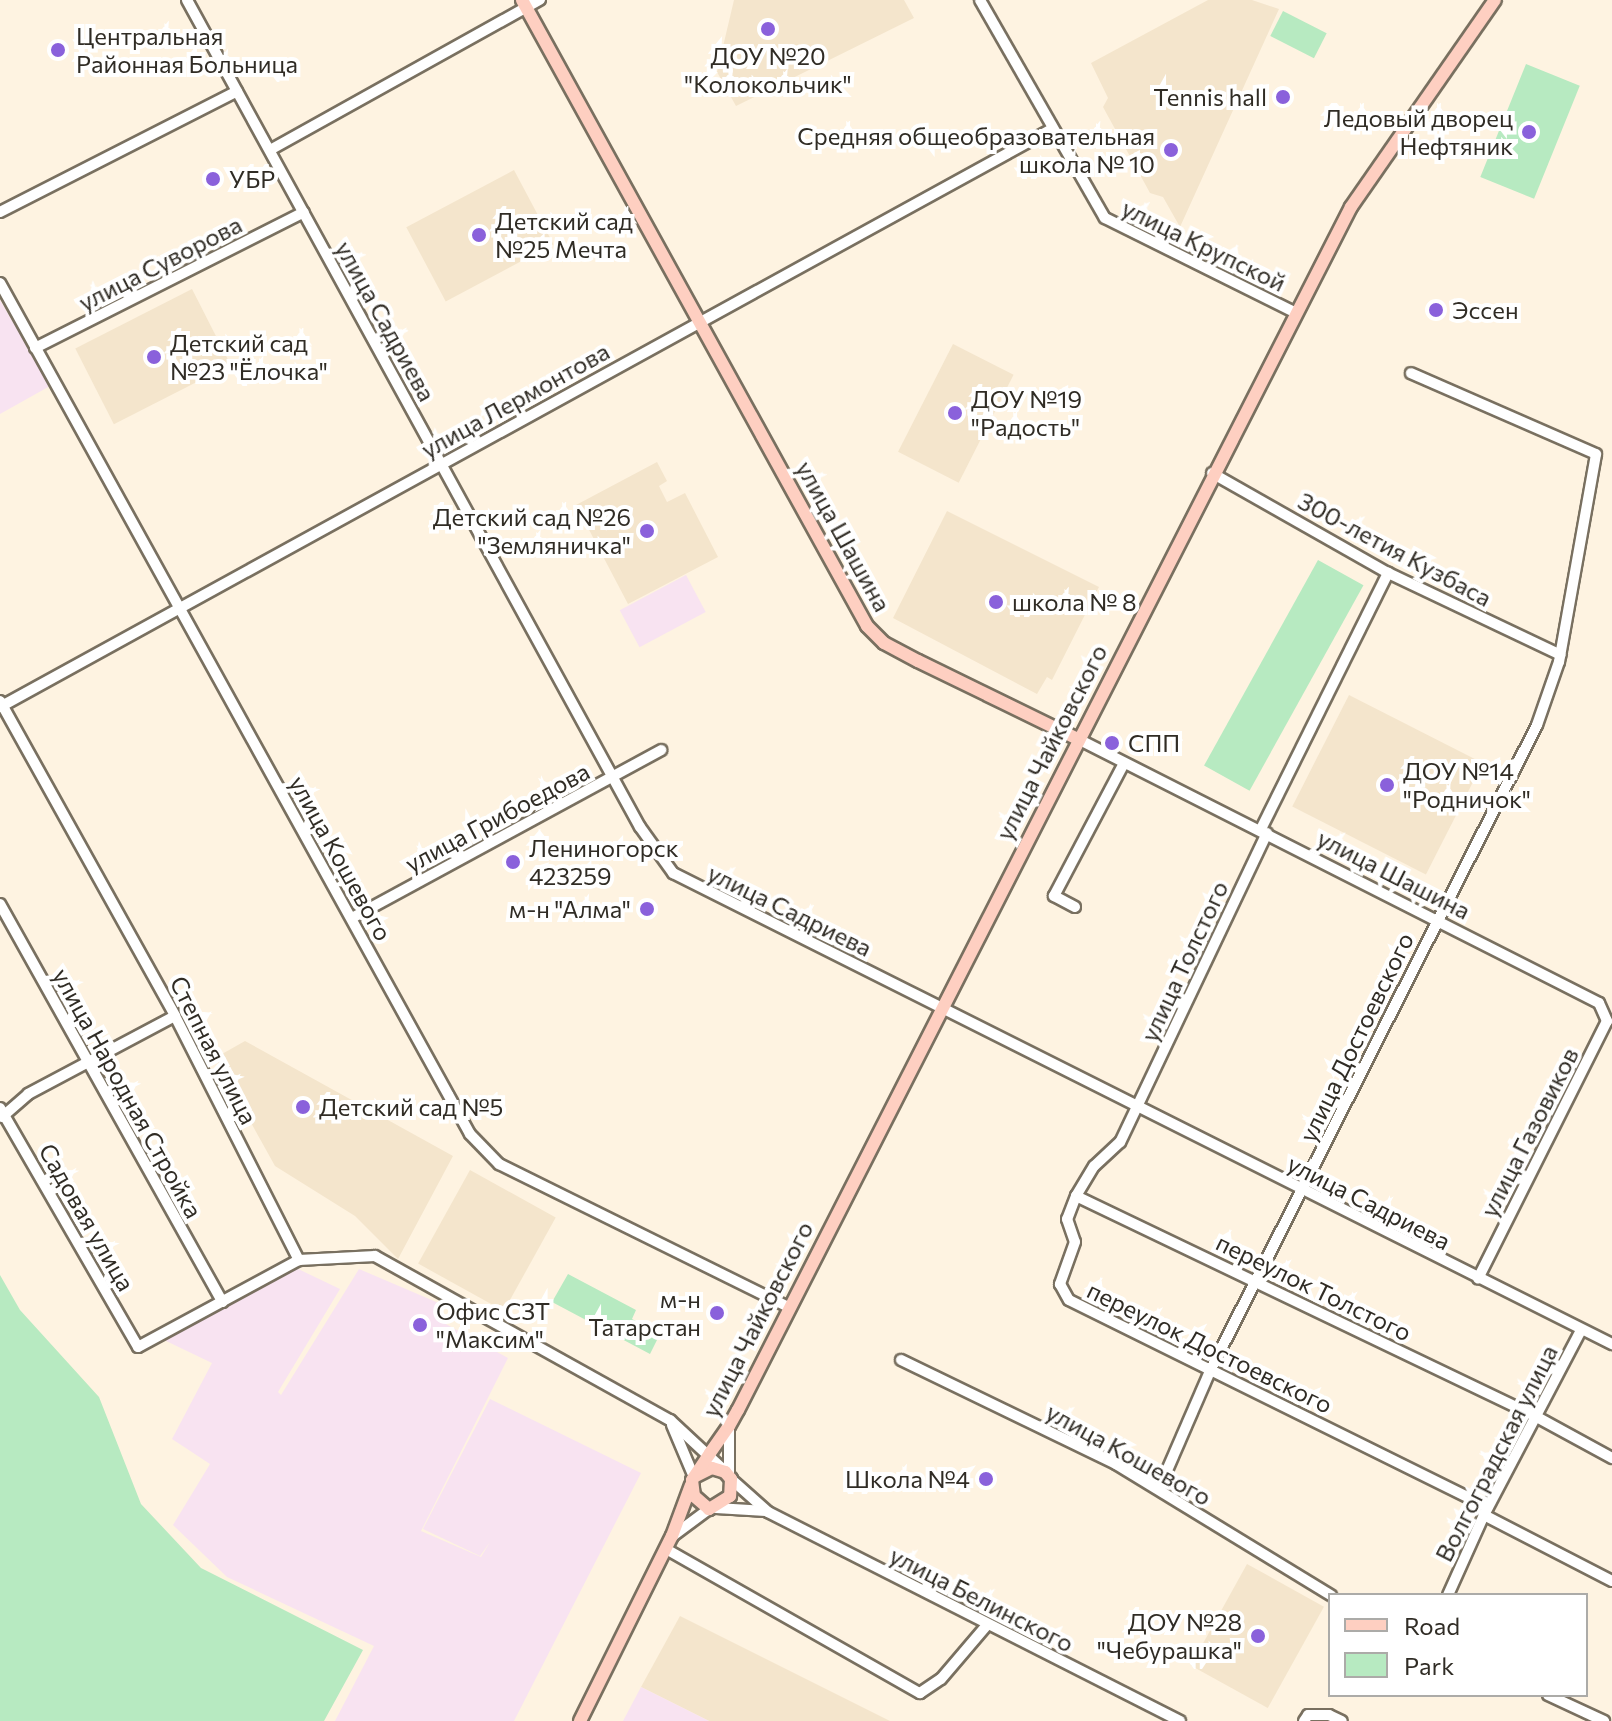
<!DOCTYPE html>
<meta charset="utf-8">
<style>
body{margin:0}
#map{position:relative;width:1612px;height:1721px;overflow:hidden;background:#fef3e1;font-family:Commissioner,sans-serif}
div>[style]{position:absolute}
.built>*{inset:0;background:#f4e5cc;transform-origin:0 0}
.industrial>*{inset:0;background:#f8e3f1;transform-origin:0 0}
.green>*{inset:0;background:#b7eac1;transform-origin:0 0}
.roads{filter:drop-shadow(2px 0 #797060) drop-shadow(-2px 0 #797060) drop-shadow(0 2px #797060) drop-shadow(0 -2px #797060)}
.minor>*{height:10px;margin:-5px;padding:0 5px;transform-origin:5px;border-radius:5px;background:#fff}
.major>*{height:12px;margin:-6px;padding:0 6px;transform-origin:6px;border-radius:6px;background:#fecfc1}
.dots>*{width:22px;height:22px;translate:-50% -50%;box-sizing:border-box;border:4px solid #fff;border-radius:50%}
span{translate:-50% -50%;white-space:nowrap;text-align:center;line-height:1.15;-webkit-text-stroke:8px #fff;paint-order:stroke}
.poi-label{font-size:24px;color:#302c25}
.left{translate:0 -50%;text-align:left}
.right{translate:-100% -50%;text-align:right}
.street-label{font-size:24px;color:#302c25}
.legend{position:absolute;left:1328px;top:1593px;width:260px;height:104px;box-sizing:border-box;background:#fff;border:2px solid #acaba8;margin:0;padding:10px 14px;list-style:none;font-size:24px;color:#302c25}
.legend li{display:flex;align-items:center;gap:16px;height:40px}
.legend b{width:40px;border:2px solid #acaba8}
</style>
<div id="map">
<div class="built">
<i style="clip-path:polygon(734px 0,904px 0,914px 18px,736px 106px,717px 72px)"></i>
<i style="clip-path:polygon(1208px 0,1252px 0,1279px 9px,1180px 227px,1163px 197px,1150px 193px,1103px 107px,1108px 98px,1091px 63px)"></i>
<i style="left:514px;top:170px;width:84px;height:122px;rotate:62deg"></i>
<i style="left:192px;top:289px;width:85px;height:131px;rotate:63deg"></i>
<i style="left:953px;top:344px;width:68px;height:121px;rotate:27deg"></i>
<i style="clip-path:polygon(657px 462px,667px 481px,659px 486px,667px 502px,685px 493px,718px 557px,628px 604px,576px 505px)"></i>
<i style="clip-path:polygon(947px 511px,1099px 587px,1052px 680px,1047px 677px,1037px 694px,893px 618px)"></i>
<i style="left:1349px;top:695px;width:150px;height:125px;rotate:27deg"></i>
<i style="clip-path:polygon(245px 1041px,453px 1156px,398px 1259px,355px 1216px,275px 1166px,215px 1058px)"></i>
<i style="left:470px;top:1170px;width:98px;height:107px;rotate:29deg"></i>
<i style="left:1247px;top:1564px;width:88px;height:116px;rotate:29deg"></i>
<i style="clip-path:polygon(680px 1616px,890px 1721px,709px 1721px,641px 1687px)"></i>
</div>
<div class="industrial">
<i style="clip-path:polygon(0 300px,50px 386px,0 414px)"></i>
<i style="left:686px;top:575px;width:42px;height:75px;rotate:62deg"></i>
<i style="clip-path:polygon(294px 1267px,340px 1289px,278px 1392px,281px 1395px,359px 1269px,441px 1304px,444px 1323px,508px 1358px,421px 1531px,481px 1557px,490px 1542px,480px 1556px,423px 1529px,490px 1399px,641px 1473px,514px 1721px,335px 1721px,374px 1646px,227px 1577px,173px 1525px,210px 1464px,172px 1439px,212px 1363px,164px 1340px)"></i>
<i style="clip-path:polygon(641px 1687px,709px 1721px,623px 1721px)"></i>
</div>
<div class="green">
<i style="left:1283px;top:11px;width:49px;height:28px;rotate:27deg"></i>
<i style="left:1526px;top:64px;width:58px;height:122px;rotate:22deg"></i>
<i style="left:1318px;top:560px;width:52px;height:235px;rotate:29deg"></i>
<i style="clip-path:polygon(568px 1274px,636px 1310px,632px 1319px,660px 1334px,650px 1354px,552px 1302px)"></i>
<i style="clip-path:polygon(0 1275px,20px 1310px,99px 1397px,141px 1504px,201px 1568px,363px 1650px,324px 1721px,0 1721px)"></i>
</div>
<div class="roads">
<div class="minor">
<i style="left:187px;top:0;width:943px;rotate:61.29deg"></i>
<i style="left:640px;top:827px;width:57px;rotate:54.3deg"></i>
<i style="left:673px;top:873px;width:1051px;rotate:26.64deg"></i>
<i style="left:980px;top:0;width:251px;rotate:60.2deg"></i>
<i style="left:1105px;top:218px;width:213px;rotate:26.4deg"></i>
<i style="left:270px;top:150px;width:309px;rotate:-29.1deg"></i>
<i style="left:0;top:212px;width:266px;rotate:-27deg"></i>
<i style="left:0;top:283px;width:972px;rotate:61.09deg"></i>
<i style="left:470px;top:1134px;width:42px;rotate:46deg"></i>
<i style="left:499px;top:1164px;width:322px;rotate:26.3deg"></i>
<i style="left:35px;top:348px;width:301px;rotate:-26.8deg"></i>
<i style="left:1212px;top:473px;width:202px;rotate:29.6deg"></i>
<i style="left:1388px;top:573px;width:191px;rotate:25.4deg"></i>
<i style="left:0;top:701px;width:360px;rotate:60.9deg"></i>
<i style="left:175px;top:1016px;width:274px;rotate:63.1deg"></i>
<i style="left:0;top:707px;width:1198px;rotate:-28.79deg"></i>
<i style="left:1078px;top:739px;width:584px;rotate:26.87deg"></i>
<i style="left:1599px;top:1003px;width:20px;rotate:66deg"></i>
<i style="left:1607px;top:1021px;width:288px;rotate:116.6deg"></i>
<i style="left:1261px;top:829px;width:286px;rotate:-63.6deg"></i>
<i style="left:1267px;top:833px;width:342px;rotate:115.4deg"></i>
<i style="left:1120px;top:1142px;width:35px;rotate:137deg"></i>
<i style="left:1094px;top:1166px;width:35px;rotate:121deg"></i>
<i style="left:1076px;top:1196px;width:25px;rotate:111deg"></i>
<i style="left:1067px;top:1219px;width:24px;rotate:71deg"></i>
<i style="left:1075px;top:1242px;width:45px;rotate:109.7deg"></i>
<i style="left:1060px;top:1284px;width:18px;rotate:61deg"></i>
<i style="left:1069px;top:1300px;width:467px;rotate:26.3deg"></i>
<i style="left:0;top:904px;width:456px;rotate:60.8deg"></i>
<i style="left:1075px;top:907px;width:24px;rotate:-152deg"></i>
<i style="left:1054px;top:896px;width:150px;rotate:-62.2deg"></i>
<i style="left:352px;top:918px;width:352px;rotate:-28.5deg"></i>
<i style="left:0;top:1108px;width:276px;rotate:60deg"></i>
<i style="left:138px;top:1347px;width:183px;rotate:-28.4deg"></i>
<i style="left:299px;top:1260px;width:76px;rotate:-3deg"></i>
<i style="left:375px;top:1256px;width:338px;rotate:29.1deg"></i>
<i style="left:670px;top:1420px;width:76px;rotate:42.9deg"></i>
<i style="left:2px;top:1117px;width:35px;rotate:-41deg"></i>
<i style="left:28px;top:1094px;width:166px;rotate:-28deg"></i>
<i style="left:1076px;top:1196px;width:509px;rotate:25.61deg"></i>
<i style="left:1535px;top:1416px;width:88px;rotate:28.6deg"></i>
<i style="left:901px;top:1360px;width:239px;rotate:25.8deg"></i>
<i style="left:1116px;top:1464px;width:252px;rotate:31.4deg"></i>
<i style="left:672px;top:1425px;width:56px;rotate:67.1deg"></i>
<i style="left:729px;top:1427px;width:48px;rotate:90deg"></i>
<i style="left:731px;top:1479px;width:50px;rotate:41.7deg"></i>
<i style="left:768px;top:1512px;width:462px;rotate:26.9deg"></i>
<i style="left:1159px;top:1489px;width:131px;rotate:-66.6deg"></i>
<i style="left:1211px;top:1369px;width:722px;rotate:-63.15deg"></i>
<i style="left:1537px;top:725px;width:67px;rotate:-70.8deg"></i>
<i style="left:1559px;top:662px;width:211px;rotate:-79.9deg"></i>
<i style="left:1596px;top:454px;width:202px;rotate:-156.4deg"></i>
<i style="left:716px;top:1508px;width:50px;rotate:3.4deg"></i>
<i style="left:1484px;top:1515px;width:144px;rotate:27.3deg"></i>
<i style="left:674px;top:1535px;width:44px;rotate:-36.6deg"></i>
<i style="left:666px;top:1549px;width:292px;rotate:29.6deg"></i>
<i style="left:920px;top:1693px;width:25px;rotate:-34deg"></i>
<i style="left:941px;top:1679px;width:71px;rotate:-49.6deg"></i>
<i style="left:1448px;top:1595px;width:88px;rotate:-65.8deg"></i>
<i style="left:1484px;top:1515px;width:209px;rotate:-62.3deg"></i>
<i style="left:1548px;top:1695px;width:62px;rotate:24.9deg"></i>
<i style="left:1304px;top:1721px;width:7px;rotate:-56deg"></i>
<i style="left:1308px;top:1715px;width:21px"></i>
<i style="left:1329px;top:1715px;width:14px;rotate:25deg"></i>
</div>
<div class="major">
<i style="left:522px;top:0;width:715px;rotate:61.14deg"></i>
<i style="left:867px;top:626px;width:24px;rotate:45deg"></i>
<i style="left:884px;top:643px;width:38px;rotate:28deg"></i>
<i style="left:918px;top:661px;width:178px;rotate:26deg"></i>
<i style="left:694px;top:1477px;width:20px;rotate:-27deg"></i>
<i style="left:712px;top:1468px;width:14px;rotate:17deg"></i>
<i style="left:725px;top:1472px;width:9px;rotate:49deg"></i>
<i style="left:731px;top:1479px;width:17px;rotate:93deg"></i>
<i style="left:730px;top:1496px;width:25px;rotate:148deg"></i>
<i style="left:709px;top:1509px;width:20px;rotate:-139deg"></i>
<i style="left:694px;top:1496px;width:16px;rotate:-97deg"></i>
<i style="left:692px;top:1480px;width:32px;rotate:-56deg"></i>
<i style="left:710px;top:1453px;width:33px;rotate:-55deg"></i>
<i style="left:729px;top:1426px;width:18px;rotate:-61deg"></i>
<i style="left:738px;top:1410px;width:1350px;rotate:-63deg"></i>
<i style="left:1351px;top:207px;width:252px;rotate:-55.2deg"></i>
<i style="left:580px;top:1721px;width:207px;rotate:-63.6deg"></i>
<i style="left:672px;top:1536px;width:54px;rotate:-69.6deg"></i>
</div>
</div>
<div class="dots">
<i style="left:768px;top:29px;background:#8a61db"></i>
<i style="left:58px;top:50px;background:#8a61db"></i>
<i style="left:1283px;top:97px;background:#8a61db"></i>
<i style="left:1529px;top:132px;background:#8a61db"></i>
<i style="left:1171px;top:150px;background:#8a61db"></i>
<i style="left:213px;top:179px;background:#8a61db"></i>
<i style="left:479px;top:235px;background:#8a61db"></i>
<i style="left:1436px;top:310px;background:#8a61db"></i>
<i style="left:154px;top:357px;background:#8a61db"></i>
<i style="left:955px;top:413px;background:#8a61db"></i>
<i style="left:647px;top:531px;background:#8a61db"></i>
<i style="left:996px;top:602px;background:#8a61db"></i>
<i style="left:1112px;top:743px;background:#8a61db"></i>
<i style="left:1387px;top:785px;background:#8a61db"></i>
<i style="left:513px;top:862px;background:#8a61db"></i>
<i style="left:647px;top:909px;background:#8a61db"></i>
<i style="left:303px;top:1107px;background:#8a61db"></i>
<i style="left:717px;top:1313px;background:#8a61db"></i>
<i style="left:420px;top:1325px;background:#8a61db"></i>
<i style="left:986px;top:1479px;background:#8a61db"></i>
<i style="left:1258px;top:1636px;background:#8a61db"></i>
</div>
<div class="poi-label">
<span class="left" style="left:76px;top:50px">Центральная<br>Районная Больница</span>
<span style="left:768px;top:70px">ДОУ №20<br>"Колокольчик"</span>
<span class="right" style="left:1267px;top:97px">Tennis hall</span>
<span class="right" style="left:1513px;top:132px">Ледовый дворец<br>Нефтяник</span>
<span class="right" style="left:1155px;top:150px">Средняя общеобразовательная<br>школа № 10</span>
<span class="left" style="left:229px;top:179px">УБР</span>
<span class="left" style="left:495px;top:235px">Детский сад<br>№25 Мечта</span>
<span class="left" style="left:1452px;top:310px">Эссен</span>
<span class="left" style="left:170px;top:357px">Детский сад<br>№23 "Ёлочка"</span>
<span class="left" style="left:971px;top:413px">ДОУ №19<br>"Радость"</span>
<span class="right" style="left:631px;top:531px">Детский сад №26<br>"Земляничка"</span>
<span class="left" style="left:1012px;top:602px">школа № 8</span>
<span class="left" style="left:1128px;top:743px">СПП</span>
<span class="left" style="left:1403px;top:785px">ДОУ №14<br>"Родничок"</span>
<span class="left" style="left:529px;top:862px">Лениногорск<br>423259</span>
<span class="right" style="left:631px;top:909px">м-н "Алма"</span>
<span class="left" style="left:319px;top:1107px">Детский сад №5</span>
<span class="right" style="left:701px;top:1313px">м-н<br>Татарстан</span>
<span class="left" style="left:436px;top:1325px">Офис СЗТ<br>"Максим"</span>
<span class="right" style="left:970px;top:1479px">Школа №4</span>
<span class="right" style="left:1242px;top:1636px">ДОУ №28<br>"Чебурашка"</span>
</div>
<div class="street-label">
<span style="left:1204px;top:245px;rotate:26deg">улица Крупской</span>
<span style="left:160px;top:263px;rotate:-27deg">улица Суворова</span>
<span style="left:386px;top:321px;rotate:61deg">улица Садриева</span>
<span style="left:515px;top:400px;rotate:-29deg">улица Лермонтова</span>
<span style="left:844px;top:536px;rotate:61deg">улица Шашина</span>
<span style="left:1395px;top:549px;rotate:28deg">300-летия Кузбаса</span>
<span style="left:1051px;top:742px;rotate:-63deg">улица Чайковского</span>
<span style="left:497px;top:817px;rotate:-28deg">улица Грибоедова</span>
<span style="left:341px;top:858px;rotate:61deg">улица Кошевого</span>
<span style="left:1394px;top:874px;rotate:27deg">улица Шашина</span>
<span style="left:790px;top:910px;rotate:26deg">улица Садриева</span>
<span style="left:1184px;top:961px;rotate:-65deg">улица Толстого</span>
<span style="left:1356px;top:1037px;rotate:-64deg">улица Достоевского</span>
<span style="left:214px;top:1050px;rotate:63deg">Степная улица</span>
<span style="left:128px;top:1093px;rotate:61deg">улица Народная Стройка</span>
<span style="left:1529px;top:1132px;rotate:-63deg">улица Газовиков</span>
<span style="left:1369px;top:1202px;rotate:27deg">улица Садриева</span>
<span style="left:87px;top:1217px;rotate:60deg">Садовая улица</span>
<span style="left:1314px;top:1287px;rotate:26deg">переулок Толстого</span>
<span style="left:757px;top:1319px;rotate:-63deg">улица Чайковского</span>
<span style="left:1210px;top:1347px;rotate:26deg">переулок Достоевского</span>
<span style="left:1496px;top:1453px;rotate:-63deg">Волгоградская улица</span>
<span style="left:1129px;top:1454px;rotate:29deg">улица Кошевого</span>
<span style="left:982px;top:1599px;rotate:27deg">улица Белинского</span>
</div>
<ul class="legend">
<li><b style="height:10px;background:#fecfc1"></b>Road</li>
<li><b style="height:22px;background:#b7eac1"></b>Park</li>
</ul>
</div>
